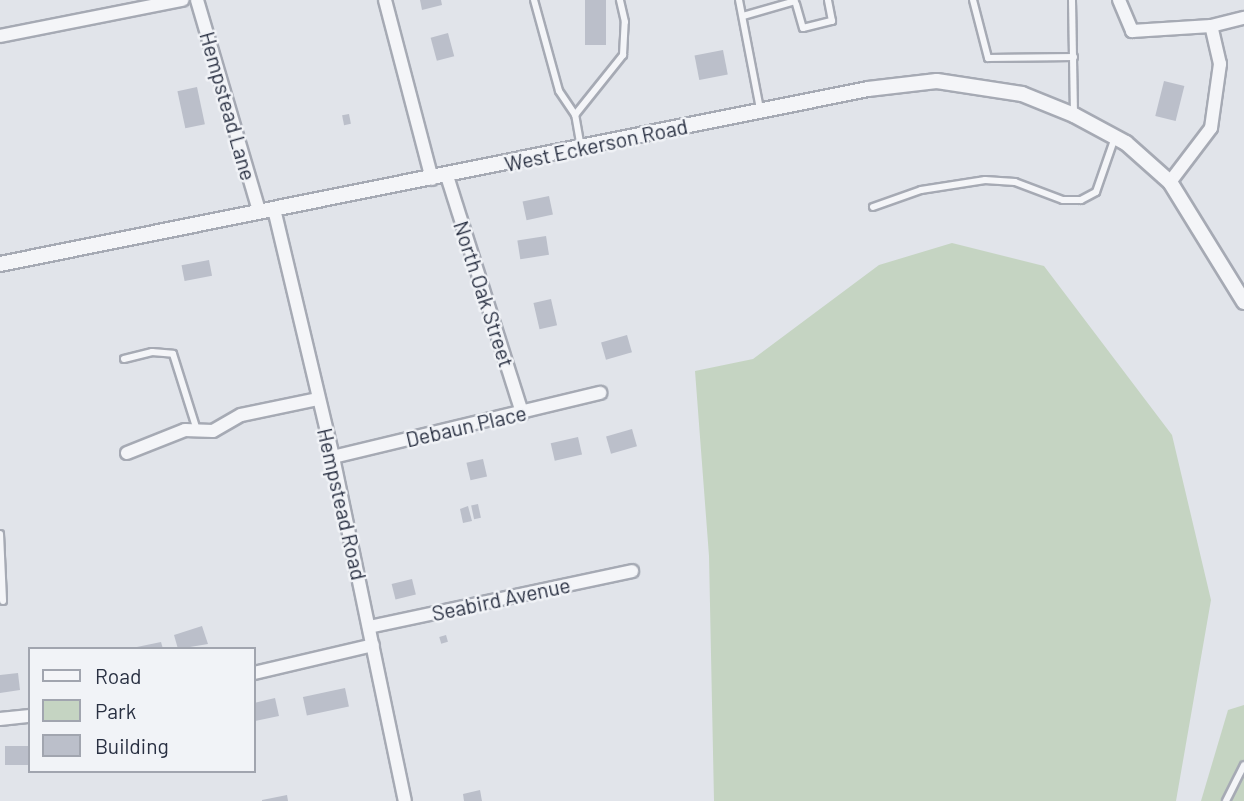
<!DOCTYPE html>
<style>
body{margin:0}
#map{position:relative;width:1244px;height:801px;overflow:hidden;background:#e1e4ea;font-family:Barlow,sans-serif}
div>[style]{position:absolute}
.green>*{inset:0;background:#c5d4c2}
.building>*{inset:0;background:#bbbfca;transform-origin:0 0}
.roads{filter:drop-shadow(2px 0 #a6aab4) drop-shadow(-2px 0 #a6aab4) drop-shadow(0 2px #a6aab4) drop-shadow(0 -2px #a6aab4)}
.service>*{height:6px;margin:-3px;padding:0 3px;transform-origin:3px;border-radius:3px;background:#f4f5f8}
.minor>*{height:12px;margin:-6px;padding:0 6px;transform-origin:6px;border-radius:6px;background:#f4f5f8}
.tertiary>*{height:14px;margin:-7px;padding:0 7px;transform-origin:7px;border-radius:7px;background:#f4f5f8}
span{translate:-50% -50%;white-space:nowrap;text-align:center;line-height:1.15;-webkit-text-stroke:5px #f1f3f7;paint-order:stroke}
.street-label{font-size:21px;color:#293042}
.legend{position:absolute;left:28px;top:647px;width:228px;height:126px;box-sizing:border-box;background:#f1f3f7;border:2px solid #a1a5af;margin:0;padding:9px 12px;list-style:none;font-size:21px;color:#293042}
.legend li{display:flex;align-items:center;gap:14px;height:35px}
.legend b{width:35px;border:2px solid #a1a5af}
</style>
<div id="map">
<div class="green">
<i style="clip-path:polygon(952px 243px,1044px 266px,1172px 435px,1211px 600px,1176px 801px,714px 801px,709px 556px,695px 371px,753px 359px,879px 265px)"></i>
<i style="clip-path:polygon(1244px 705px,1244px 801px,1201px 801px,1228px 710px)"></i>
</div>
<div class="building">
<i style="clip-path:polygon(420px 0,441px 0,442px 5px,422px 10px)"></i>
<i style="left:585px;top:0;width:21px;height:45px"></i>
<i style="left:448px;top:33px;width:24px;height:18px;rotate:75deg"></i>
<i style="left:723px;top:50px;width:25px;height:29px;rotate:79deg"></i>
<i style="left:1164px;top:81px;width:21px;height:36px;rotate:14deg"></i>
<i style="left:197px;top:87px;width:38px;height:20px;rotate:78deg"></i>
<i style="left:349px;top:114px;width:10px;height:7px;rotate:79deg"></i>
<i style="left:549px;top:196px;width:19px;height:27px;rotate:78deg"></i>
<i style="left:546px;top:236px;width:19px;height:29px;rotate:81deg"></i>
<i style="left:209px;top:260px;width:16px;height:28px;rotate:79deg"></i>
<i style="left:551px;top:299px;width:27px;height:18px;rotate:77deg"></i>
<i style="left:627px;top:335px;width:18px;height:27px;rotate:74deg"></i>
<i style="left:632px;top:429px;width:18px;height:27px;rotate:74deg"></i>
<i style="left:578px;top:437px;width:18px;height:28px;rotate:77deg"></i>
<i style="left:483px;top:459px;width:18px;height:17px;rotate:77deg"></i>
<i style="left:478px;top:504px;width:14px;height:7px;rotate:78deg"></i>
<i style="clip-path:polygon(468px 506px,472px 521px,463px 523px,460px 509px)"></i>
<i style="left:412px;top:579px;width:16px;height:21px;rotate:76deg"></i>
<i style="clip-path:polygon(202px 626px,208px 644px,178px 649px,174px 635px)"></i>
<i style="left:446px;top:635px;width:7px;height:7px;rotate:74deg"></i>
<i style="clip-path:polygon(161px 642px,163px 649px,133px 649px,132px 648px)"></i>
<i style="clip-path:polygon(18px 673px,20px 690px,0 693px,0 675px)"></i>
<i style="left:345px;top:688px;width:19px;height:43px;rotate:78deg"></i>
<i style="clip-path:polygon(275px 698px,279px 716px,255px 721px,254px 703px)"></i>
<i style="left:30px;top:746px;width:19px;height:25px;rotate:90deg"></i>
<i style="clip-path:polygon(480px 790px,482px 801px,464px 801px,463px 794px)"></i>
<i style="clip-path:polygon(287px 795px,288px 801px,262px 801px,262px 800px)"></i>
</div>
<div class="roads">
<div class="service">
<i style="left:534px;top:0;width:94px;rotate:74.6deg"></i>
<i style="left:559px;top:91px;width:29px;rotate:56deg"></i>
<i style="left:739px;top:0;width:111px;rotate:79.1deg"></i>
<i style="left:973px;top:0;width:60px;rotate:75.5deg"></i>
<i style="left:988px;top:58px;width:86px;rotate:-0.7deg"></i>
<i style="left:1072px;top:0;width:113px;rotate:89deg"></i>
<i style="left:796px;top:4px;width:25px;rotate:74deg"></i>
<i style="left:803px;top:28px;width:30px;rotate:-14deg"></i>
<i style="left:832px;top:21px;width:21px;rotate:-101deg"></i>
<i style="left:743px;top:16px;width:54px;rotate:-16.1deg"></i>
<i style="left:581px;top:148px;width:34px;rotate:-100deg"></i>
<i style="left:575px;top:115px;width:77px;rotate:-51.3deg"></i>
<i style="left:623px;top:55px;width:33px;rotate:-87deg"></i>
<i style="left:625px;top:22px;width:23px;rotate:-103deg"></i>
<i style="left:873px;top:207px;width:51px;rotate:-19.5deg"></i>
<i style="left:921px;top:190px;width:65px;rotate:-8.9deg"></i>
<i style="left:985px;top:180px;width:30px;rotate:4deg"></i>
<i style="left:1015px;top:182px;width:51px;rotate:20.6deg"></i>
<i style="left:1063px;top:200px;width:18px"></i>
<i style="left:1081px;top:200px;width:17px;rotate:-28deg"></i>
<i style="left:1096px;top:192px;width:58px;rotate:-70.9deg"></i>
<i style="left:124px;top:359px;width:29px;rotate:-14deg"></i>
<i style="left:152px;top:352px;width:21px;rotate:5deg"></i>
<i style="left:173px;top:354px;width:80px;rotate:72.5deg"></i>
<i style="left:0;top:534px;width:67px;rotate:87.4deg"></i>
<i style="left:1226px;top:801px;width:40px;rotate:-63.4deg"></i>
</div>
<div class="minor">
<i style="left:197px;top:0;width:220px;rotate:73.6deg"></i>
<i style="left:385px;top:0;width:185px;rotate:75.3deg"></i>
<i style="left:1119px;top:0;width:34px;rotate:67deg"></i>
<i style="left:1132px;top:31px;width:79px;rotate:-3.6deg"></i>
<i style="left:1211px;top:26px;width:34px;rotate:-14deg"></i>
<i style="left:0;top:36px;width:186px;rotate:-11.2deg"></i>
<i style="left:447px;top:176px;width:249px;rotate:72.4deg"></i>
<i style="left:1170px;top:182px;width:68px;rotate:-52.8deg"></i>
<i style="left:1211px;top:128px;width:65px;rotate:-82deg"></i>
<i style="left:1220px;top:64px;width:39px;rotate:-103deg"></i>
<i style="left:274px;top:209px;width:255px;rotate:76.6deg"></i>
<i style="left:333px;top:457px;width:351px;rotate:78.2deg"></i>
<i style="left:127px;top:453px;width:62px;rotate:-21.6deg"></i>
<i style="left:185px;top:430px;width:28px;rotate:2deg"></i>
<i style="left:213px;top:431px;width:32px;rotate:-30deg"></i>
<i style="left:241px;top:415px;width:79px;rotate:-11.7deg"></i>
<i style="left:333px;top:457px;width:275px;rotate:-13.5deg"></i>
<i style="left:369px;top:627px;width:269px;rotate:-12deg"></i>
<i style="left:254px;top:673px;width:122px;rotate:-13.2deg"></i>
<i style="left:0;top:719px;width:30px;rotate:-6deg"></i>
</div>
<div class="tertiary">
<i style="left:0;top:264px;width:885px;rotate:-11.4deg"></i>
<i style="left:868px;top:89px;width:69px;rotate:-6.6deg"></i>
<i style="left:937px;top:81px;width:86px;rotate:8.7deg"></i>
<i style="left:1022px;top:94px;width:56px;rotate:22deg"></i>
<i style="left:1074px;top:115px;width:59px;rotate:28.3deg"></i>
<i style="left:1126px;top:143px;width:59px;rotate:41.6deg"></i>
<i style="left:1170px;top:182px;width:141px;rotate:58.3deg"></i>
</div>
</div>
<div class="street-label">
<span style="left:228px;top:106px;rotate:74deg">Hempstead Lane</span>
<span style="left:596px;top:145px;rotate:-12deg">West Eckerson Road</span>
<span style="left:484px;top:294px;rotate:72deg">North Oak Street</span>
<span style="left:466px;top:426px;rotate:-13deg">Debaun Place</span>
<span style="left:342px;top:504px;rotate:77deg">Hempstead Road</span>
<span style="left:501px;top:599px;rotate:-12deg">Seabird Avenue</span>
</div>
<ul class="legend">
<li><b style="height:9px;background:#f4f5f8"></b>Road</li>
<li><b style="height:19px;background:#c5d4c2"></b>Park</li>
<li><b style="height:19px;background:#bbbfca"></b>Building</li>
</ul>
</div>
